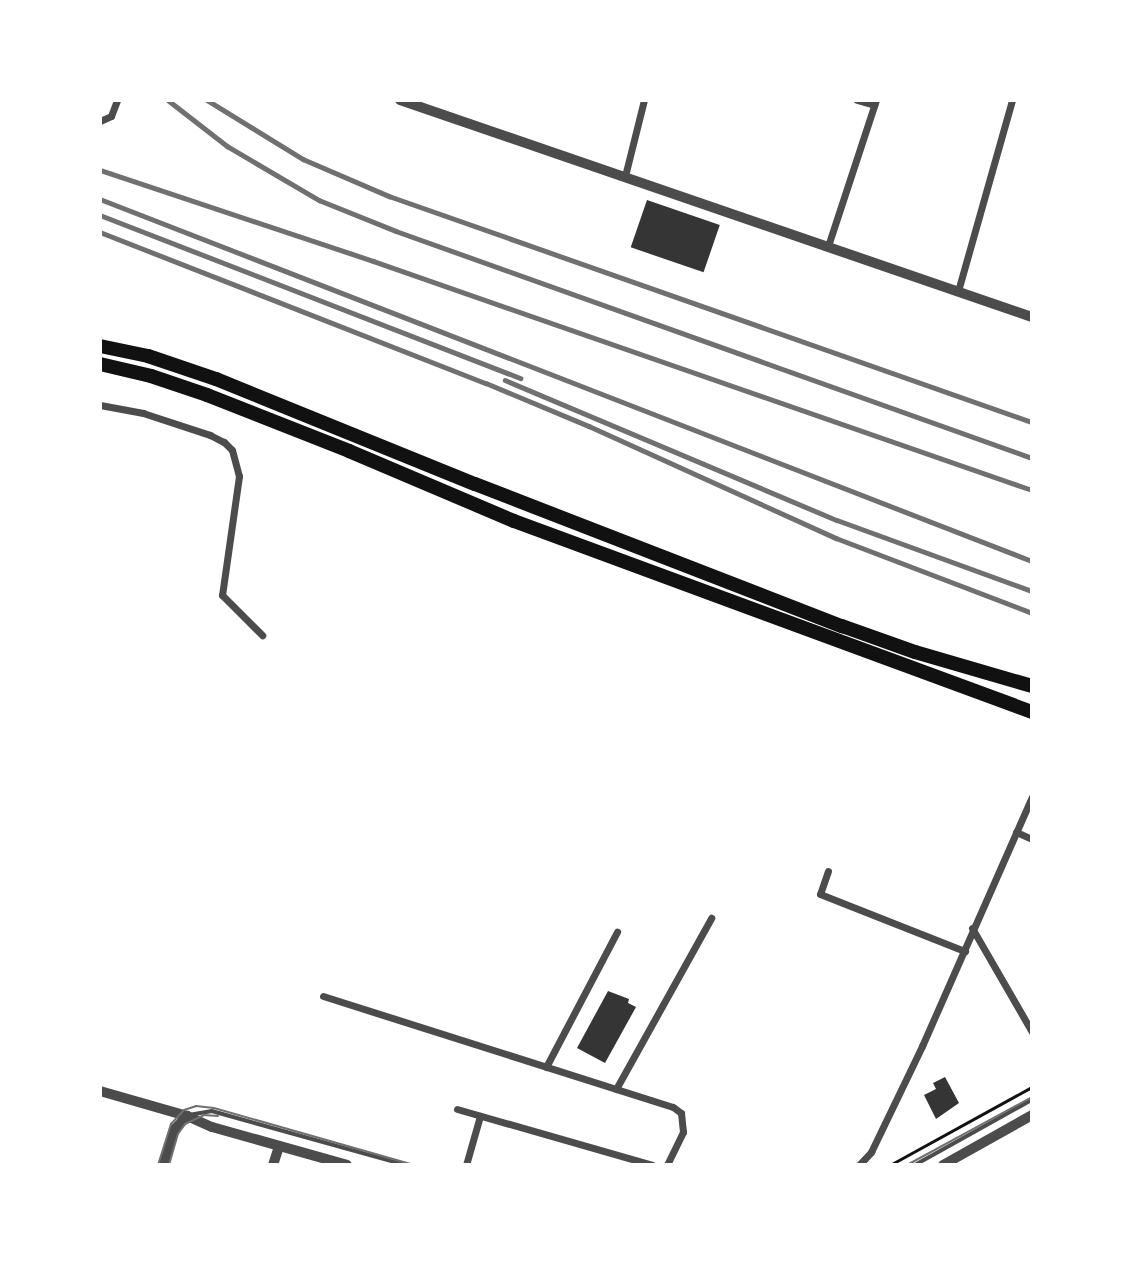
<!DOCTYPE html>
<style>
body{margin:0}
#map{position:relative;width:1132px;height:1265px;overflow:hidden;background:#fff;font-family:"Archivo Narrow",sans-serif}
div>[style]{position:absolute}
.building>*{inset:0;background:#353535;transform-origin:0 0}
.path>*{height:2.5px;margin:-1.25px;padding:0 1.25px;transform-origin:1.25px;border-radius:1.25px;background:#111}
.service>*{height:3.5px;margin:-1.75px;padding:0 1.75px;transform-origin:1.75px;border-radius:1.75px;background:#4c4c4c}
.minor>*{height:7px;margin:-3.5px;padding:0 3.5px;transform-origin:3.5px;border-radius:3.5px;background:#4c4c4c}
.tertiary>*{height:10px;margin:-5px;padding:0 5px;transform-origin:5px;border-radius:5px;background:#4c4c4c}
.motorway>*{height:14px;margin:-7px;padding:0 7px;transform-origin:7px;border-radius:7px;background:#111}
.tram>*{height:2px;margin:-1px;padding:0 1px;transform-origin:1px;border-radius:1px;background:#707070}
.rail>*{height:4.5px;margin:-2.25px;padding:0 2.25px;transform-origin:2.25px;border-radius:2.25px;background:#707070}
span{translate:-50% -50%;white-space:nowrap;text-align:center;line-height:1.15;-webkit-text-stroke:7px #fff;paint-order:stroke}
.frame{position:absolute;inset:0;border:102px solid #fff;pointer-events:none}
</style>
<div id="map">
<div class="building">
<i style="left:647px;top:200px;width:77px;height:50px;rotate:19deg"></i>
<i style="clip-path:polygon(608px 991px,629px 999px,628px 1003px,636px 1007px,605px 1063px,577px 1048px)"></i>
<i style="clip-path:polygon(945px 1077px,959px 1103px,936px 1119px,924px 1095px,936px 1089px,933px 1083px)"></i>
</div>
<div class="path">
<i style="left:890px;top:1165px;width:162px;rotate:-28.8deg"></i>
</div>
<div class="service">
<i style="left:189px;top:1115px;width:23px;rotate:-10deg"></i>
<i style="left:212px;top:1111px;width:200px;rotate:15.6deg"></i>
<i style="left:915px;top:1165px;width:134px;rotate:-29.1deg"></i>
</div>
<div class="minor">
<i style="left:857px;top:100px;width:18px;rotate:16deg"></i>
<i style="left:100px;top:121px;width:12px;rotate:-24deg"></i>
<i style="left:111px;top:116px;width:17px;rotate:-69deg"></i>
<i style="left:625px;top:176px;width:78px;rotate:-76deg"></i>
<i style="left:828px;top:246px;width:154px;rotate:-71.8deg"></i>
<i style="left:958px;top:291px;width:198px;rotate:-74.2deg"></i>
<i style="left:100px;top:405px;width:44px;rotate:10.5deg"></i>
<i style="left:143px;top:413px;width:71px;rotate:18.2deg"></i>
<i style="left:210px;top:435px;width:16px;rotate:27deg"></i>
<i style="left:224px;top:442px;width:11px;rotate:45deg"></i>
<i style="left:232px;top:450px;width:27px;rotate:75deg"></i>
<i style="left:239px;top:476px;width:120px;rotate:98.1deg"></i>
<i style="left:222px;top:595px;width:57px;rotate:45deg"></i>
<i style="left:1016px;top:832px;width:17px;rotate:24deg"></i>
<i style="left:828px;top:871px;width:24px;rotate:109deg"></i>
<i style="left:820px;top:894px;width:156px;rotate:21.5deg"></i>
<i style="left:972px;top:928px;width:120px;rotate:60deg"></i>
<i style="left:323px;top:996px;width:367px;rotate:17.6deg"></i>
<i style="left:673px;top:1107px;width:10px;rotate:37deg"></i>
<i style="left:681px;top:1113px;width:19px;rotate:84deg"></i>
<i style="left:683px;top:1132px;width:37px;rotate:116deg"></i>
<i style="left:546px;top:1067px;width:153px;rotate:-62.3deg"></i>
<i style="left:616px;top:1089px;width:196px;rotate:-60.9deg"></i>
<i style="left:457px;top:1109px;width:203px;rotate:16deg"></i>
<i style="left:466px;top:1165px;width:51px;rotate:-74.1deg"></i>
<i style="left:859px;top:1165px;width:18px;rotate:-47deg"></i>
<i style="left:871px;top:1152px;width:118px;rotate:-64.3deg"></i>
<i style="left:922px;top:1046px;width:272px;rotate:-66.2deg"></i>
</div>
<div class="tertiary">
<i style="left:400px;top:100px;width:668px;rotate:18.95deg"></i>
<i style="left:100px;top:1091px;width:91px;rotate:16deg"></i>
<i style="left:187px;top:1116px;width:27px;rotate:24deg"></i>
<i style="left:212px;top:1127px;width:140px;rotate:15.7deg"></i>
<i style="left:163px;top:1165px;width:38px;rotate:-72deg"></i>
<i style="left:175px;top:1129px;width:18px;rotate:-47deg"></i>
<i style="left:273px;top:1165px;width:20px;rotate:-72deg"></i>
<i style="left:943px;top:1165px;width:102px;rotate:-29.3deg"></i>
</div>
<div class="motorway">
<i style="left:100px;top:346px;width:49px;rotate:11.8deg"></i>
<i style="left:148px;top:356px;width:72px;rotate:18.7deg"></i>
<i style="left:216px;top:379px;width:279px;rotate:22.1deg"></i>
<i style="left:475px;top:484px;width:394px;rotate:21.2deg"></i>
<i style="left:842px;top:626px;width:77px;rotate:19.6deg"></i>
<i style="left:915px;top:652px;width:122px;rotate:16.2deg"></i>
<i style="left:100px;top:364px;width:52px;rotate:13.2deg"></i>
<i style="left:151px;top:376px;width:59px;rotate:18.7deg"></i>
<i style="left:207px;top:395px;width:153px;rotate:21.5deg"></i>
<i style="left:349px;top:451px;width:179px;rotate:23deg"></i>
<i style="left:514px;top:521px;width:552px;rotate:20.24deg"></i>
</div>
<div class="tram">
<i style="left:158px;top:1165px;width:43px;rotate:-72.4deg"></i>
<i style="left:171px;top:1124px;width:19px;rotate:-47deg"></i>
<i style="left:184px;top:1110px;width:13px;rotate:-18deg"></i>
<i style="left:196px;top:1106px;width:18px;rotate:6deg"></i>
<i style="left:214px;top:1108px;width:208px;rotate:15.9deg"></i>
<i style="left:169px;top:1165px;width:32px;rotate:-74deg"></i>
<i style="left:178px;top:1134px;width:12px;rotate:-55deg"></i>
<i style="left:185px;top:1124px;width:21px;rotate:-25deg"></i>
<i style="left:204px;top:1115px;width:14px;rotate:4deg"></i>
<i style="left:907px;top:1165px;width:142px;rotate:-28.5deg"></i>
</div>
<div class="rail">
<i style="left:168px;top:100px;width:75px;rotate:37.9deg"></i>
<i style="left:227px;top:146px;width:107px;rotate:30.4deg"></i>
<i style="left:319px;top:200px;width:83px;rotate:21.9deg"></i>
<i style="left:396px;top:231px;width:675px;rotate:19.64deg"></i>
<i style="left:207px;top:100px;width:113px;rotate:31.6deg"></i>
<i style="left:303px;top:159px;width:94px;rotate:23.3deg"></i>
<i style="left:389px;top:196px;width:682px;rotate:19.37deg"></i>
<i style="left:100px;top:170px;width:288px;rotate:18.4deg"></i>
<i style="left:373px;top:261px;width:698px;rotate:19.16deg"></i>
<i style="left:100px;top:199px;width:1000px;rotate:21.23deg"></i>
<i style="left:100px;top:215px;width:451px;rotate:21.2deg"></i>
<i style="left:100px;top:232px;width:414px;rotate:21.4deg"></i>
<i style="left:486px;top:383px;width:112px;rotate:22.7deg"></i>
<i style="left:589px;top:426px;width:271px;rotate:24.4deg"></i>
<i style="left:836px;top:538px;width:210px;rotate:20.9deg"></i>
<i style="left:505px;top:380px;width:360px;rotate:22.9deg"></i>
<i style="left:837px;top:520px;width:208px;rotate:20deg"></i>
</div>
<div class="frame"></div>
</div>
